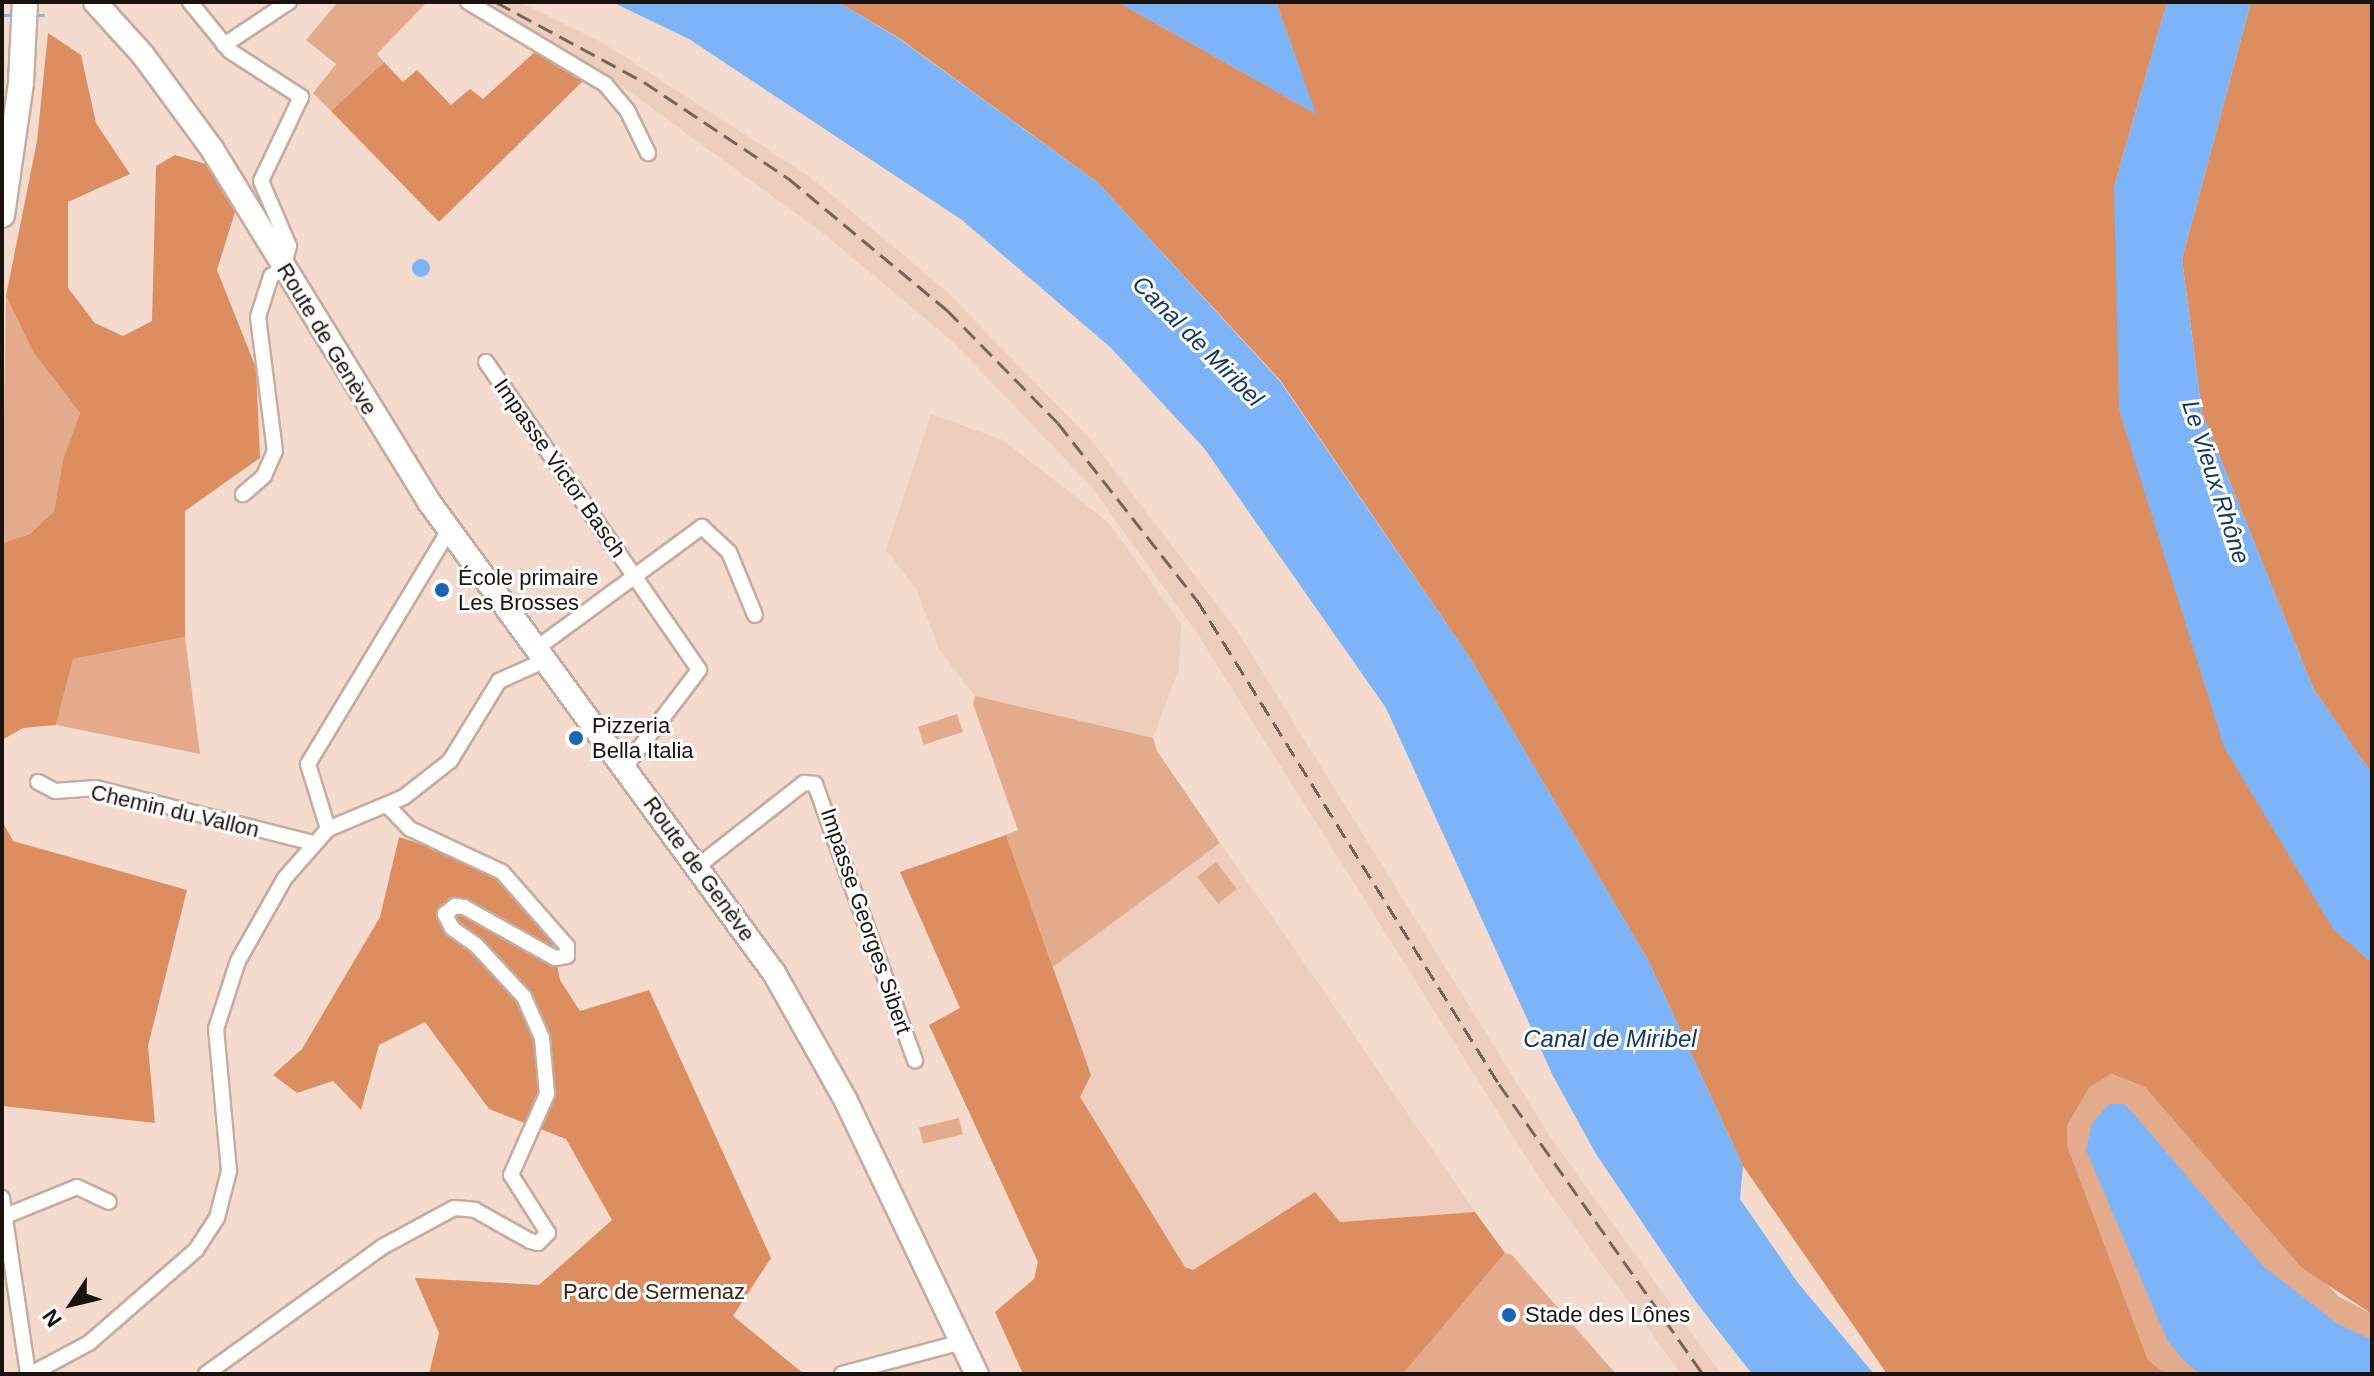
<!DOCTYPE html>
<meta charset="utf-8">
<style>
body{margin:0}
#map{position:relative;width:2374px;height:1376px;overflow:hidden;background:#f4dbce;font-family:Helvetica,sans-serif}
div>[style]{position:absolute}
.built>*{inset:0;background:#eecdbc}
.green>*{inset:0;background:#e3ab8b;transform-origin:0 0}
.forest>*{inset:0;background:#dc8e60}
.water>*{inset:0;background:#7db3f7}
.round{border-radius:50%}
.stream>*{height:3px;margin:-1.5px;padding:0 1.5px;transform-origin:1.5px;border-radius:1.5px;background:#7db3f7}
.roads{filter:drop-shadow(2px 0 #c4ac9f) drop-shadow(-2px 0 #c4ac9f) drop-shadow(0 2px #c4ac9f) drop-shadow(0 -2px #c4ac9f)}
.minor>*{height:14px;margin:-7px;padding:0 7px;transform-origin:7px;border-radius:7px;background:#fff}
.primary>*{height:22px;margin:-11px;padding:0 11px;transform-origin:11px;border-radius:11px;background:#fff}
.motorway>*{height:24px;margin:-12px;padding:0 12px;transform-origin:12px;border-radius:12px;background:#fff}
.rail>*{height:3px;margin-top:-1.5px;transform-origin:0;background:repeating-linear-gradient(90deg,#73645c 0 16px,transparent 0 24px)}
.dots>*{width:22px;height:22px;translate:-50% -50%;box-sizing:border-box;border:4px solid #fff;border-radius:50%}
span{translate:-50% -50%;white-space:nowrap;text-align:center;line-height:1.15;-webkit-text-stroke:6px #fff;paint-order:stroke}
.street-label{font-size:22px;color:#1a120d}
.poi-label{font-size:22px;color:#1a120d}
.left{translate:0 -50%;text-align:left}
.park-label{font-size:22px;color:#3f200c}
.water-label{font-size:24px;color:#133762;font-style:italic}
.frame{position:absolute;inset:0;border:4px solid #1a120d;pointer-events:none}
.north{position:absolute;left:32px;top:1264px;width:80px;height:80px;-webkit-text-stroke:6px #fff;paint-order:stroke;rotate:235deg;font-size:22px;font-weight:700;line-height:32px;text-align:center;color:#1a120d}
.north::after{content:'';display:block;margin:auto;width:28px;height:36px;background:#1a120d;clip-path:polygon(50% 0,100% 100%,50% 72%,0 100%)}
</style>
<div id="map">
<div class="built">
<i style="clip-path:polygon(478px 2px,520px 2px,603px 43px,809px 176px,945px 290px,1092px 441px,1237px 631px,1549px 1135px,1721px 1374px,1681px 1374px,1540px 1179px,1197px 633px,1090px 485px,953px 342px,824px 234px,596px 67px)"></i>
<i style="clip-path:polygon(931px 414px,1003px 440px,1109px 523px,1181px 624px,1179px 669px,1153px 738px,975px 696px,940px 651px,916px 589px,886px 550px)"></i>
<i style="clip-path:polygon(1220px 843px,1283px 932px,1475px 1212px,1340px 1222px,1193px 1270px,1185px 1267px,1080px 1097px,1053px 967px)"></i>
</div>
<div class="green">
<i style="clip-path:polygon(338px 2px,427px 2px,377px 54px,384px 62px,331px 111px,313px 93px,336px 64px,306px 40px)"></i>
<i style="clip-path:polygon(6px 296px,33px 352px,80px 413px,63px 459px,54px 511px,30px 534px,2px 543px)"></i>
<i style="clip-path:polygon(185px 637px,200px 754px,56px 725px,73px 659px)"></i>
<i style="clip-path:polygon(975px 696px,1153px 738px,1157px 751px,1220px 843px,1053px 967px,1006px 835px,1018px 830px,973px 704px)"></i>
<i style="left:957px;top:714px;width:19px;height:41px;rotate:72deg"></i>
<i style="left:1216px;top:862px;width:34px;height:24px;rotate:52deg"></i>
<i style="clip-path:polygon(2110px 1074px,2145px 1087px,2338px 1296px,2372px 1314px,2372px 1374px,2165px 1374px,2148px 1360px,2068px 1148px,2067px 1126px,2089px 1088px)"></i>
<i style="left:959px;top:1118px;width:17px;height:41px;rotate:77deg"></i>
<i style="clip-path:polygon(1505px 1253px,1512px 1255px,1616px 1374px,1403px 1374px)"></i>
</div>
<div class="forest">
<i style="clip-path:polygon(838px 2px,1118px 2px,1315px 113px,1276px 2px,2167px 2px,2114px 187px,2333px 928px,2372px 963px,2372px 1314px,2302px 1268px,2145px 1087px,2111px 1074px,2089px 1088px,2067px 1126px,2068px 1148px,2148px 1360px,2165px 1374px,1887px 1374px,1743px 1166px,1648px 960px,1468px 655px,1280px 380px,1097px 182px,899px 38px)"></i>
<i style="clip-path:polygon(2251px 2px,2372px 2px,2372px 774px,2313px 688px,2202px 413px,2182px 259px)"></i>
<i style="clip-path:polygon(48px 33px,81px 55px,96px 123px,130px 174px,68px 202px,68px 288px,95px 323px,123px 336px,152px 321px,156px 166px,175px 155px,206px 164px,236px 209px,217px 270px,256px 368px,260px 458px,185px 511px,185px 637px,73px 659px,56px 725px,23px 728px,2px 740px,2px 543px,30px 534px,54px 511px,63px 459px,80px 413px,33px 352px,6px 296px,37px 141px)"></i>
<i style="clip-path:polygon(537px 50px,586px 78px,439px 222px,331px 111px,384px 62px,403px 82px,417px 70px,451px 105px,470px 89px,483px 99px)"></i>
<i style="clip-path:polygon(2px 821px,13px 841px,187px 890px,148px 1046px,155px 1123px,2px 1106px)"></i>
<i style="clip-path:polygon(1006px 835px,1091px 1075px,1080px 1097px,1185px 1267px,1193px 1270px,1315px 1192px,1340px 1222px,1475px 1212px,1505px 1253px,1403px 1374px,1023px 1374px,995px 1312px,1034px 1279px,1038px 1262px,929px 1025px,960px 1008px,900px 872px)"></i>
<i style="clip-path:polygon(399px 837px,464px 858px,502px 884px,552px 941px,560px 980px,580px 1011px,649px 990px,771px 1258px,733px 1316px,804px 1374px,429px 1374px,439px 1333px,415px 1278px,539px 1285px,612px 1220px,566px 1139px,489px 1109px,425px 1022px,379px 1045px,361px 1110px,333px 1081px,297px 1093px,273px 1075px,302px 1049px,380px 917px)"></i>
</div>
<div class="water">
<i style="clip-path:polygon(612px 2px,838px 2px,898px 38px,1097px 182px,1279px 380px,1468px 655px,1648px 960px,1743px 1166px,1740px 1199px,1798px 1283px,1874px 1374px,1752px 1374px,1696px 1302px,1596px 1154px,1553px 1076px,1386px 708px,1204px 448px,1110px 347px,962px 220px,689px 39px)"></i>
<i style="clip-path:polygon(1118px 2px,1276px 2px,1316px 114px)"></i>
<i style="clip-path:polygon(2167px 2px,2251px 2px,2182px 259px,2202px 413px,2313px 688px,2372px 774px,2372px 963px,2333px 929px,2224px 747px,2119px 410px,2114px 187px)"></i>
<i class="round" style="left:412px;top:259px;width:18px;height:18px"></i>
<i style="clip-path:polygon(2109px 1104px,2124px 1104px,2133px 1113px,2264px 1267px,2338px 1324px,2372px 1340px,2372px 1374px,2201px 1374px,2187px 1364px,2167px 1340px,2086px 1150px,2092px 1123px)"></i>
</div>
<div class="stream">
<i style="left:2px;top:15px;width:12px"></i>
<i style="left:34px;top:15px;width:9px"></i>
</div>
<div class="roads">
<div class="minor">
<i style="left:190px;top:2px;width:63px;rotate:50.8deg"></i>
<i style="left:230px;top:51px;width:85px;rotate:32.9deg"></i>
<i style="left:301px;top:97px;width:93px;rotate:115.5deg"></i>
<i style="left:261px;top:181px;width:71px;rotate:66.7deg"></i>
<i style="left:289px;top:246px;width:23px;rotate:105deg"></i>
<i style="left:283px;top:268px;width:14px;rotate:146deg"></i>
<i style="left:271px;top:276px;width:43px;rotate:107.6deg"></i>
<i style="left:258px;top:317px;width:135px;rotate:82.8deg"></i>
<i style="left:275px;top:451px;width:27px;rotate:114deg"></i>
<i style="left:264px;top:476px;width:28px;rotate:139deg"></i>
<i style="left:468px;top:2px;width:160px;rotate:30.9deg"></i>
<i style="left:605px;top:84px;width:34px;rotate:50deg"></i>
<i style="left:627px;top:110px;width:48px;rotate:64deg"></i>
<i style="left:224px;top:45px;width:78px;rotate:-33.5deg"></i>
<i style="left:486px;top:362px;width:374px;rotate:55.3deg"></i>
<i style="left:699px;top:670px;width:122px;rotate:127.3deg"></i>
<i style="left:537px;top:648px;width:205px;rotate:-36.3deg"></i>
<i style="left:702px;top:527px;width:37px;rotate:43deg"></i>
<i style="left:729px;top:552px;width:68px;rotate:67.6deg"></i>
<i style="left:38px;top:782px;width:19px;rotate:28deg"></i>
<i style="left:55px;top:791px;width:41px;rotate:-4.2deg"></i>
<i style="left:96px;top:788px;width:225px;rotate:14.2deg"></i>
<i style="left:328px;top:829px;width:68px;rotate:-107.1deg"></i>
<i style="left:308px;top:764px;width:275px;rotate:-58.9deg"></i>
<i style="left:698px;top:866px;width:135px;rotate:-38.1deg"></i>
<i style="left:804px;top:783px;width:11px;rotate:5deg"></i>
<i style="left:815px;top:784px;width:294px;rotate:70.1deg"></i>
<i style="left:2px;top:1198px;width:178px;rotate:81.6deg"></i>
<i style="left:8px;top:1215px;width:74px;rotate:-22.1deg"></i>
<i style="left:77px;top:1187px;width:35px;rotate:25deg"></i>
<i style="left:31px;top:1374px;width:66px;rotate:-28.1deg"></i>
<i style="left:89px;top:1343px;width:142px;rotate:-41deg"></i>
<i style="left:196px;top:1250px;width:38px;rotate:-57deg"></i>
<i style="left:217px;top:1218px;width:49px;rotate:-75.7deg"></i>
<i style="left:229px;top:1171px;width:143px;rotate:-95.2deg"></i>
<i style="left:216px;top:1029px;width:71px;rotate:-72.1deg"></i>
<i style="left:238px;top:961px;width:95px;rotate:-60.5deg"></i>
<i style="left:285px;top:878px;width:65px;rotate:-48.7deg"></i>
<i style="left:328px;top:829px;width:82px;rotate:-22.8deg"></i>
<i style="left:404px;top:797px;width:58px;rotate:-38deg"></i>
<i style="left:450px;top:761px;width:94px;rotate:-58.5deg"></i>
<i style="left:499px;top:681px;width:51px;rotate:-24.1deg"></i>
<i style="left:206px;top:1374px;width:217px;rotate:-35.8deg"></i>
<i style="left:382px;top:1247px;width:82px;rotate:-28.4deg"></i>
<i style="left:454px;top:1208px;width:21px;rotate:5deg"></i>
<i style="left:475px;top:1210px;width:63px;rotate:29.4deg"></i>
<i style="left:530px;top:1241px;width:8px;rotate:14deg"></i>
<i style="left:538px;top:1243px;width:14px;rotate:-45deg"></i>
<i style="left:548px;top:1233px;width:69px;rotate:-122.5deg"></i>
<i style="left:511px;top:1175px;width:89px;rotate:-66deg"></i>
<i style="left:547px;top:1094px;width:56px;rotate:-95.1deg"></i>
<i style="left:542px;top:1038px;width:45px;rotate:-113.7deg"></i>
<i style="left:524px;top:997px;width:71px;rotate:-132.7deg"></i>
<i style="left:476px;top:945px;width:29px;rotate:-145deg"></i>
<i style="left:452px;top:928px;width:16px;rotate:-117deg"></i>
<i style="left:445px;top:914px;width:13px;rotate:-39deg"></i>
<i style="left:455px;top:906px;width:9px;rotate:6deg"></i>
<i style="left:464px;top:907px;width:104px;rotate:29.3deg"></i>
<i style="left:555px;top:958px;width:12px;rotate:-9deg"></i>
<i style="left:567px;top:956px;width:10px;rotate:-90deg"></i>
<i style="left:567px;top:946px;width:98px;rotate:-131.3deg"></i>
<i style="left:502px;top:872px;width:102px;rotate:-154.9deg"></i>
<i style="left:410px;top:829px;width:33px;rotate:-134deg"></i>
<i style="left:842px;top:1374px;width:124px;rotate:-14.9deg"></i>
</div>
<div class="primary">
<i style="left:95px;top:2px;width:72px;rotate:47.8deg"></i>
<i style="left:143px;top:55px;width:117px;rotate:53.7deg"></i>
<i style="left:212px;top:149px;width:414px;rotate:58.4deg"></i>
<i style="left:429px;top:502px;width:584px;rotate:53.78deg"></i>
<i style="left:774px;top:973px;width:145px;rotate:60.6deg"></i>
<i style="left:845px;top:1099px;width:305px;rotate:64.4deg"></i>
</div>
<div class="motorway">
<i style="left:2px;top:215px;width:133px;rotate:-81.8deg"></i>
<i style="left:21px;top:83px;width:81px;rotate:-87.2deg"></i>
</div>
</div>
<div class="rail">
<i style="left:496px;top:2px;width:168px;rotate:28.4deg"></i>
<i style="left:644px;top:82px;width:173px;rotate:33.7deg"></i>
<i style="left:788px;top:178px;width:207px;rotate:39.7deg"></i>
<i style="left:947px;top:310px;width:158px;rotate:45.5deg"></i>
<i style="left:1058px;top:423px;width:225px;rotate:51.9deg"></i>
<i style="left:1197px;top:600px;width:570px;rotate:58.04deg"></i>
<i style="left:1499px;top:1084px;width:355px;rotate:54.9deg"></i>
</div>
<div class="dots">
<i style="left:442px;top:590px;background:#1c64b4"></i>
<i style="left:576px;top:738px;background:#1c64b4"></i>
<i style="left:1509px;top:1315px;background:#1c64b4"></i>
</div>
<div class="street-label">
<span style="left:327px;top:339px;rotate:59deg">Route de Genève</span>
<span style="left:560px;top:468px;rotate:55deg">Impasse Victor Basch</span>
<span style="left:175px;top:811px;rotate:13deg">Chemin du Vallon</span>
<span style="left:699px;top:869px;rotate:54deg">Route de Genève</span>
<span style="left:866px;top:921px;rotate:71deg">Impasse Georges Sibert</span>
</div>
<div class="poi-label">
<span class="left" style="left:458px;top:590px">École primaire<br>Les Brosses</span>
<span class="left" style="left:592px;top:738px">Pizzeria<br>Bella Italia</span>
<span class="left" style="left:1525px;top:1315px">Stade des Lônes</span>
</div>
<div class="park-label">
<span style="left:654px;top:1292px">Parc de Sermenaz</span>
</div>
<div class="water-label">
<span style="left:1198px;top:341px;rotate:45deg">Canal de Miribel</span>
<span style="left:2216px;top:482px;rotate:72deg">Le Vieux Rhône</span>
<span style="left:1610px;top:1039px">Canal de Miribel</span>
</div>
<div class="frame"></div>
<div class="north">N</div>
</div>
